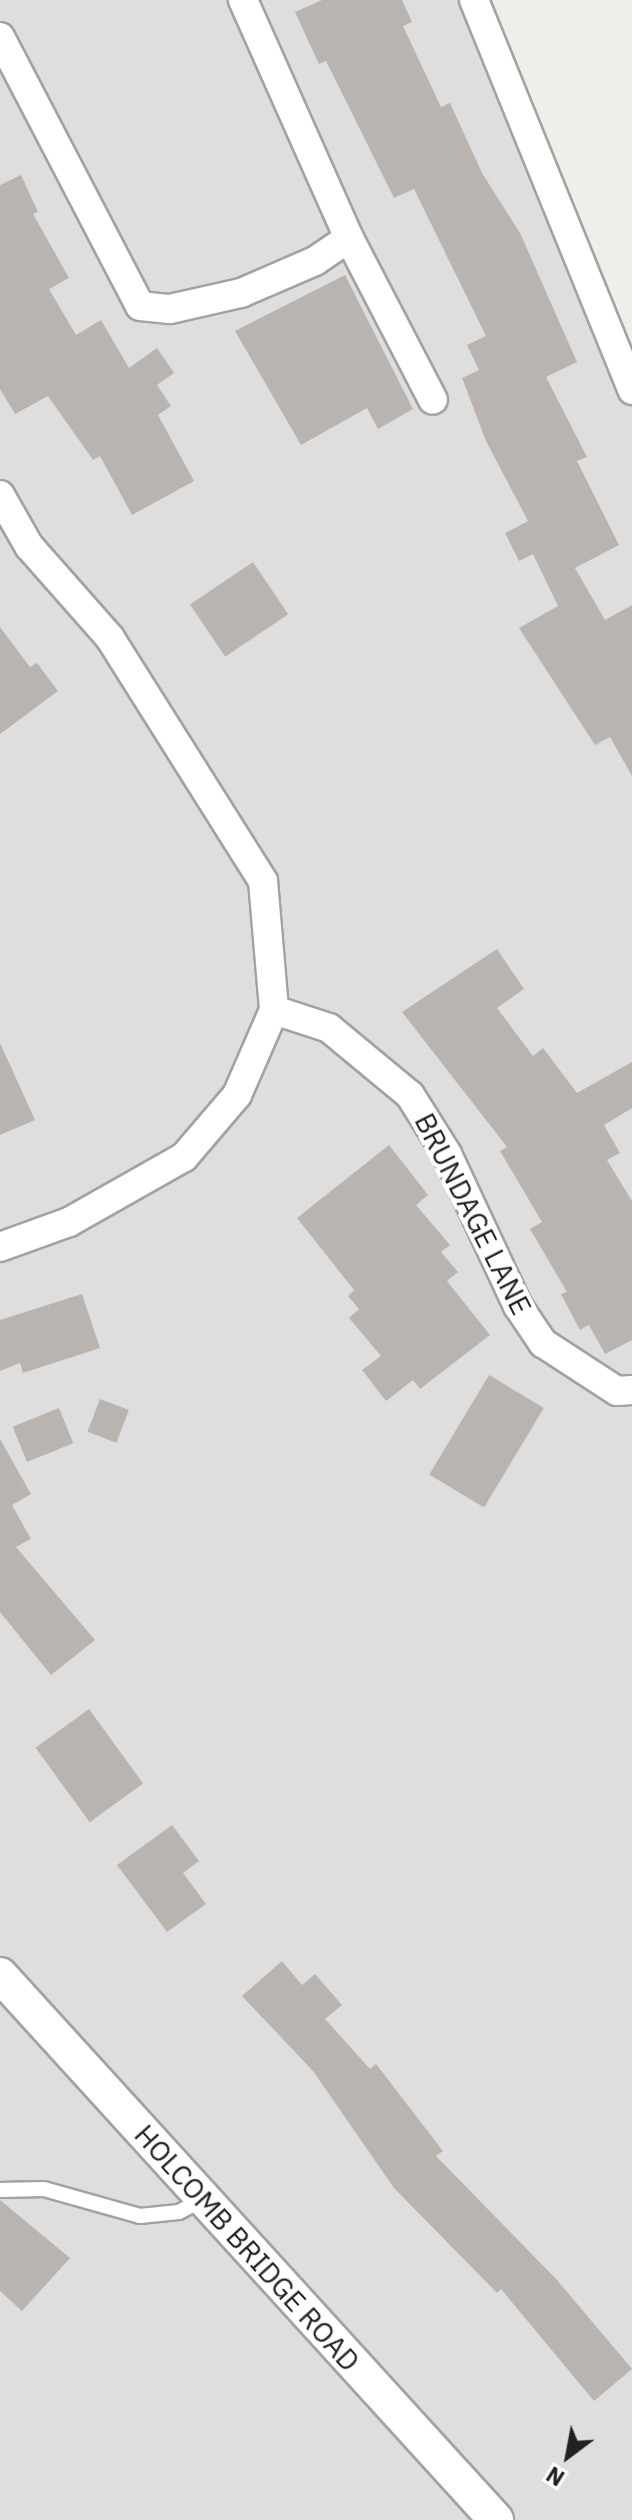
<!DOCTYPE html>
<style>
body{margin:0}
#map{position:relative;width:632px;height:2520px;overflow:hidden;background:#f0eee9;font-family:"IBM Plex Sans",sans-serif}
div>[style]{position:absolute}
.residential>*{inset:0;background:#dfdede}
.building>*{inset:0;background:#b9b4af;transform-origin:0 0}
.roads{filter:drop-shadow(2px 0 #a2a2a2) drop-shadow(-2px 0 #a2a2a2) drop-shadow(0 2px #a2a2a2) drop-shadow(0 -2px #a2a2a2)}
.service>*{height:14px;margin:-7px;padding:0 7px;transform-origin:7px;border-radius:7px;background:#fff}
.minor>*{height:28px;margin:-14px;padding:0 14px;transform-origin:14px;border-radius:14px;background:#fff}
.tertiary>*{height:34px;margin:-17px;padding:0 17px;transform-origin:17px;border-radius:17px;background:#fff}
span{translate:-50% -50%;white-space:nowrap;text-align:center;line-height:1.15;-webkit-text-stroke:8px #fff;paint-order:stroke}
.street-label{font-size:28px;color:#212121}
.north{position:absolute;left:528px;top:2416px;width:80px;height:80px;-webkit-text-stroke:6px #fff;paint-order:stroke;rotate:212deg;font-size:22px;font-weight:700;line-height:32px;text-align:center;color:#212121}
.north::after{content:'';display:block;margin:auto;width:28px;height:36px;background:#212121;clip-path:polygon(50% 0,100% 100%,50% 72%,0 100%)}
</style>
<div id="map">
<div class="residential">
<i style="clip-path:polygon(0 0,460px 0,632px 394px,632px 2520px,0 2520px)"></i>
</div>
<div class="building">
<i style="clip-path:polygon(322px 0,402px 0,412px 22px,403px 26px,441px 107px,450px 103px,482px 173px,520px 233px,577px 362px,546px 377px,587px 457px,577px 461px,619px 545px,575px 568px,605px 620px,632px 605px,632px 776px,610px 737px,595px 745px,519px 628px,558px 606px,533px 554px,519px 561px,505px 533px,528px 521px,486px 441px,462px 378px,479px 370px,467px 345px,486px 336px,414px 189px,394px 198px,326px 61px,319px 64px,295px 12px)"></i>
<i style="clip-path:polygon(21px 175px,38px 212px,33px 214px,69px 278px,49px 289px,76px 335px,101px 320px,129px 368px,157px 348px,174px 373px,157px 385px,171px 406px,158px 415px,194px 481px,132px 515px,100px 456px,93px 460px,48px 396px,15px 414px,0 389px,0 185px)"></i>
<i style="clip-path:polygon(345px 275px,413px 409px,378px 429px,367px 408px,301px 445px,235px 331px)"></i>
<i style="left:253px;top:562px;width:63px;height:76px;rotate:56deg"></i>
<i style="clip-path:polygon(0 627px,30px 667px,37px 663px,58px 691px,0 734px)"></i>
<i style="clip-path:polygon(497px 949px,524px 989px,497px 1008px,533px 1056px,543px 1048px,577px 1093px,632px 1062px,632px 1108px,604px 1125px,620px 1153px,607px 1160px,632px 1201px,632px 1340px,605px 1354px,589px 1325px,580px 1330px,561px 1294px,567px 1292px,530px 1229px,542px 1222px,500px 1151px,507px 1147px,402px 1012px)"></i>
<i style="clip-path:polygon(0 1043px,35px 1120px,0 1135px)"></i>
<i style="clip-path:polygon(389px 1145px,428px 1195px,416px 1205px,450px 1245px,441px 1252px,458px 1272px,447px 1281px,490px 1335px,420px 1389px,413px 1380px,386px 1401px,362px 1370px,381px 1356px,349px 1318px,359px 1309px,348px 1296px,354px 1290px,297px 1218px)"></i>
<i style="clip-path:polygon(82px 1294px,100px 1348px,23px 1373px,20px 1363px,0 1371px,0 1320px)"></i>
<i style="left:489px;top:1375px;width:64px;height:116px;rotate:31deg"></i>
<i style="left:100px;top:1399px;width:31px;height:35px;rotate:21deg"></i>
<i style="left:59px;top:1408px;width:38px;height:50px;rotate:68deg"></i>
<i style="clip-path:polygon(0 1439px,31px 1494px,12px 1505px,31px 1539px,16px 1547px,95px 1640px,51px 1675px,0 1612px)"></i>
<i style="left:89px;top:1709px;width:92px;height:66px;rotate:54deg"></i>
<i style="clip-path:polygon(172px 1825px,199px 1861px,183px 1873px,206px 1904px,167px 1932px,117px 1865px)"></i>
<i style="clip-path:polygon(282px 1961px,302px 1985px,315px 1974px,342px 2005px,325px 2019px,370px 2069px,376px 2064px,443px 2151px,436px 2156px,557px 2280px,632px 2369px,594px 2401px,501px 2289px,497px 2293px,394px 2188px,313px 2071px,242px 1996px)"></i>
<i style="clip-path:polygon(0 2200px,70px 2258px,22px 2311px,0 2291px)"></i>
</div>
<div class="roads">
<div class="service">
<i style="left:0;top:2190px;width:44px;rotate:-1.3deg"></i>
<i style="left:44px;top:2189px;width:100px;rotate:15.7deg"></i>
<i style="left:140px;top:2216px;width:39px;rotate:-6deg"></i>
<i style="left:179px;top:2212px;width:26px;rotate:-28deg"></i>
</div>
<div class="minor">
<i style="left:243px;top:0;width:261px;rotate:66deg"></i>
<i style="left:349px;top:238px;width:182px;rotate:62.6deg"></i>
<i style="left:474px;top:0;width:421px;rotate:67.9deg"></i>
<i style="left:0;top:37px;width:303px;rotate:62.5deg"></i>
<i style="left:140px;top:306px;width:30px;rotate:6deg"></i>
<i style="left:170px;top:309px;width:73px;rotate:-12.7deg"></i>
<i style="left:241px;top:293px;width:81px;rotate:-23.4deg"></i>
<i style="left:315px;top:261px;width:41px;rotate:-34.1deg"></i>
<i style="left:0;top:495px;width:59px;rotate:60.4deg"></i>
<i style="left:29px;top:546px;width:123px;rotate:48.6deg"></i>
<i style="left:110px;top:638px;width:287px;rotate:57.8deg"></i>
<i style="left:263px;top:881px;width:129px;rotate:85.1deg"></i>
<i style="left:274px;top:1010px;width:93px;rotate:113.5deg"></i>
<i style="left:237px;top:1095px;width:82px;rotate:130.5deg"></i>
<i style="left:184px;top:1157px;width:132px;rotate:150.5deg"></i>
<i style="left:69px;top:1222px;width:73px;rotate:160.1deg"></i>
<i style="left:274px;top:1010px;width:58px;rotate:18.1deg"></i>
<i style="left:329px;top:1028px;width:105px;rotate:39.6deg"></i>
<i style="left:410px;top:1095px;width:70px;rotate:57.9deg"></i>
<i style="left:447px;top:1154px;width:168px;rotate:65deg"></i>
<i style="left:518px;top:1306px;width:45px;rotate:56deg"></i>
<i style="left:543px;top:1343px;width:88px;rotate:33deg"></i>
<i style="left:617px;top:1391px;width:15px;rotate:-4deg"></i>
</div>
<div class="tertiary">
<i style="left:0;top:1975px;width:737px;rotate:47.69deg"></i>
</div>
</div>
<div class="street-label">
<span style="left:473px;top:1214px;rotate:63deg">BRUNDAGE LANE</span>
<span style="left:247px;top:2248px;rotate:48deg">HOLCOMB BRIDGE ROAD</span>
</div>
<div class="north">N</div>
</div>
